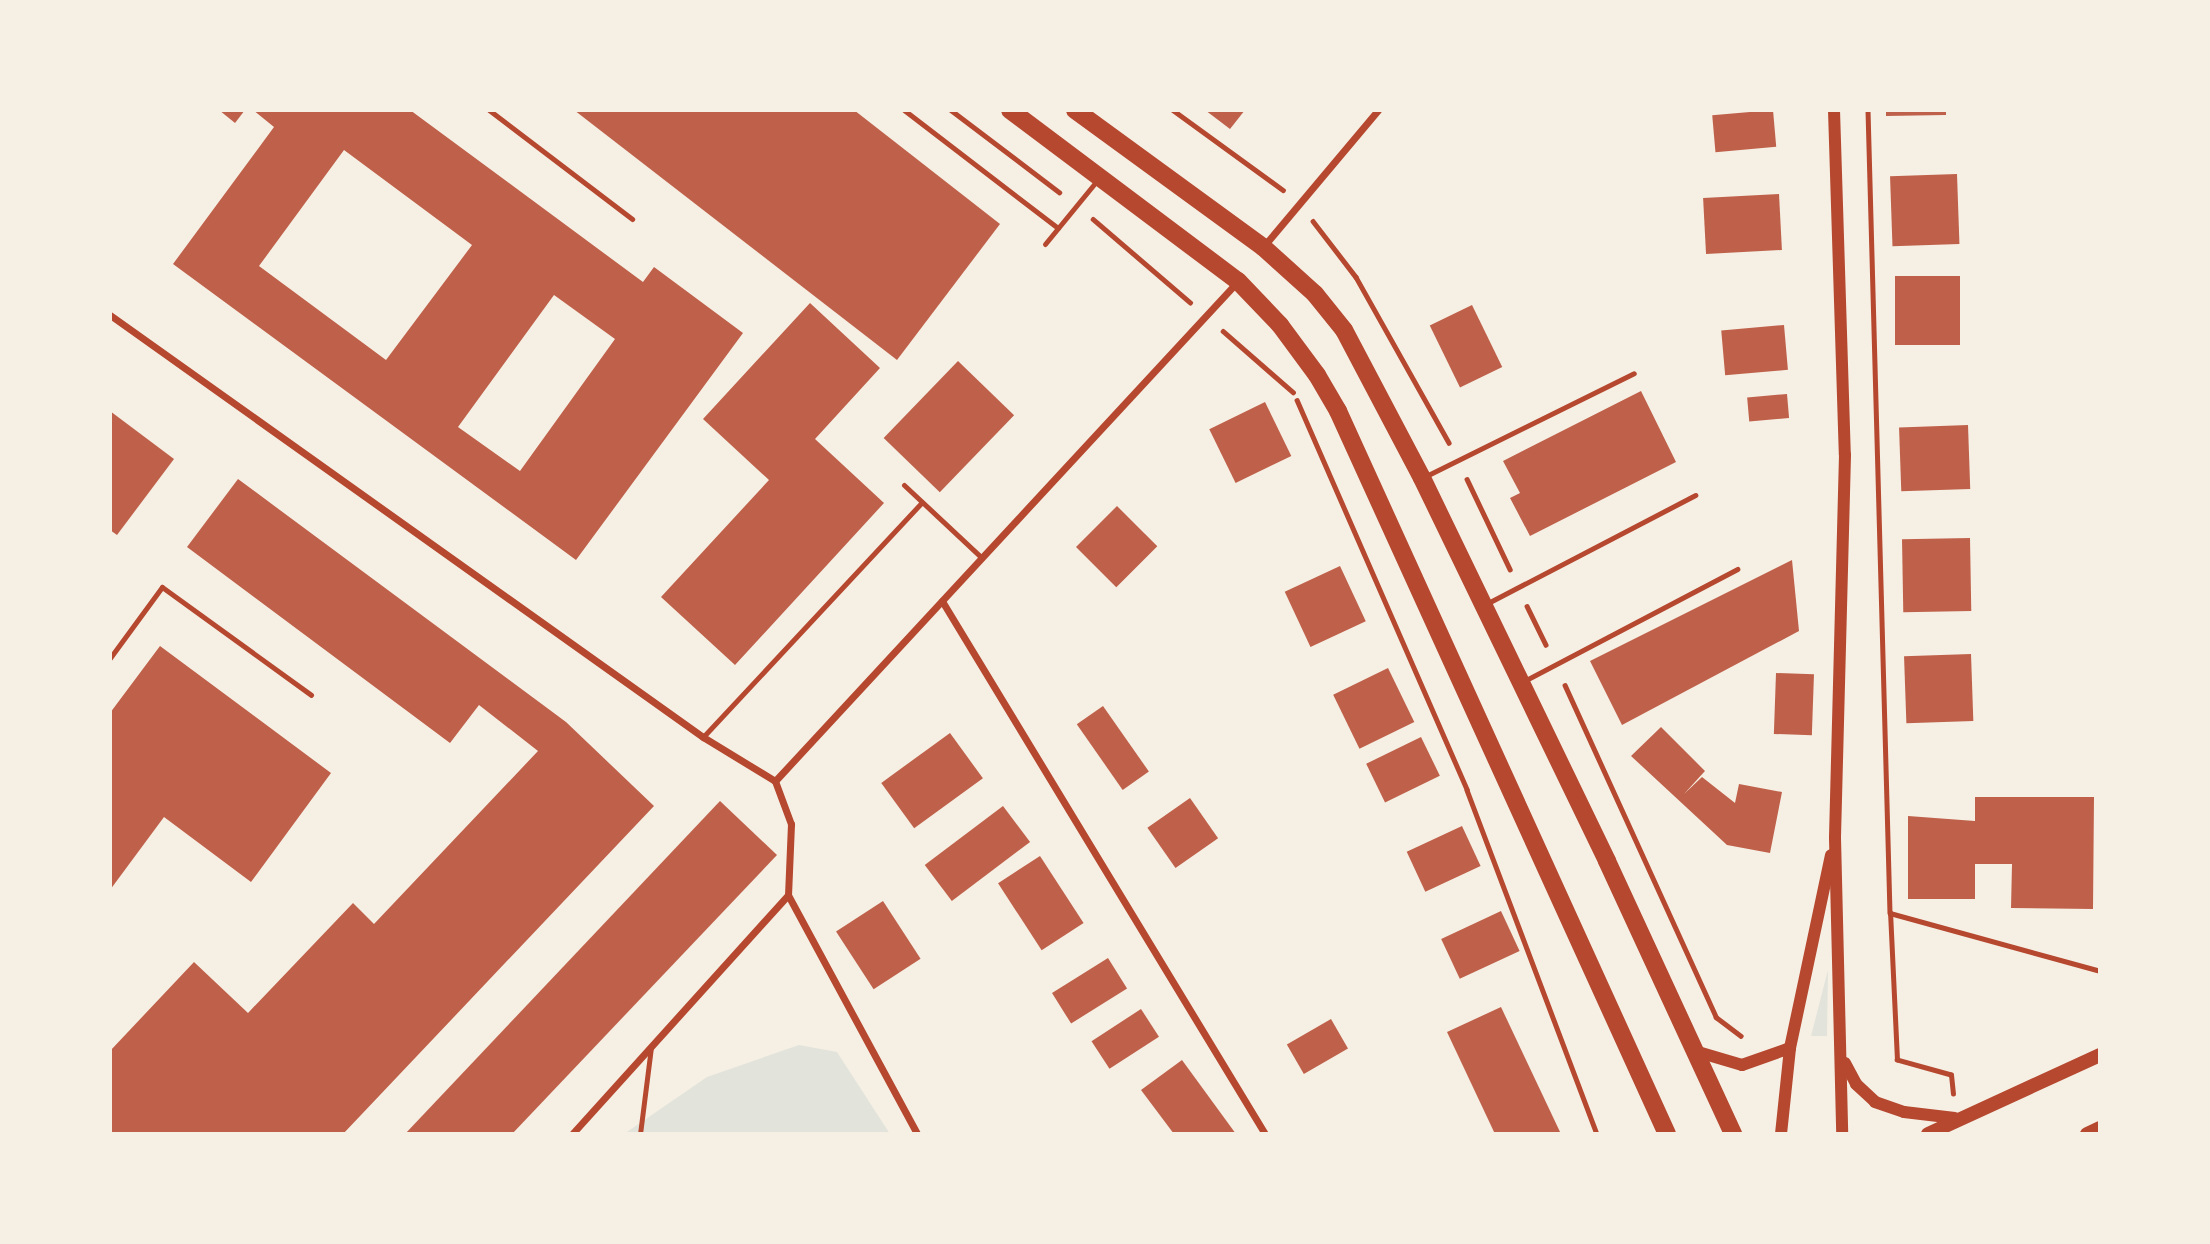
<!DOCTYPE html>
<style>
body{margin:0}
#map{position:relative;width:2210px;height:1244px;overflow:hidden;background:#f6efe4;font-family:Montserrat,sans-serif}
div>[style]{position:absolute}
.green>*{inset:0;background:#e2e4dc}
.building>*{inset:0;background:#bf614a;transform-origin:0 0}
.path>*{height:4.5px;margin:-2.25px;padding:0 2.25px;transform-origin:2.25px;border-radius:2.25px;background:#b5482f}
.service>*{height:5px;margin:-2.5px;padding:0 2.5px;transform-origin:2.5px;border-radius:2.5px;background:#b5482f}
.minor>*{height:7px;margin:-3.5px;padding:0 3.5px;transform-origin:3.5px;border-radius:3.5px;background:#b5482f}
.tertiary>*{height:12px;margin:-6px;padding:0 6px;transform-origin:6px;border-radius:6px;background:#b5482f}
.secondary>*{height:14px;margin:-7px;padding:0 7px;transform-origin:7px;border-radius:7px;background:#b5482f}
.primary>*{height:18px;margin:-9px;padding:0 9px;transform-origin:9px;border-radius:9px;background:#b5482f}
span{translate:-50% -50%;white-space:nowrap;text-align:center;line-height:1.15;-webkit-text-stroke:5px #f6efe4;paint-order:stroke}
.frame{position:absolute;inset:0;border:112px solid #f6efe4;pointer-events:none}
</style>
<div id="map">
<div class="green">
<i style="clip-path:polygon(1828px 970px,1827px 1036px,1811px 1036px)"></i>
<i style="clip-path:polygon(799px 1045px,837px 1052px,890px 1134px,624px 1134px,707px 1077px)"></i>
</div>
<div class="building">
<i style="clip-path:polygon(219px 110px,245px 110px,235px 123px)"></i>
<i style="clip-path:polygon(evenodd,253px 110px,410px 110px,643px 282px,654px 267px,743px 333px,576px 560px,173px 264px,274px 127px,253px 110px,344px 150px,472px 245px,386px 360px,259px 266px,344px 150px,253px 110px,554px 295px,615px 339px,520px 471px,458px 427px,554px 295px)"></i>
<i style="clip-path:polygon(574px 110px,854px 110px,1000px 224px,897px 360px)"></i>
<i style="clip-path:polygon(1205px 110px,1245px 110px,1230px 129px)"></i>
<i style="left:1773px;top:110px;width:37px;height:61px;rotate:85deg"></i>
<i style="clip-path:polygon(1886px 110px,1946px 110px,1946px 115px,1886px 116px)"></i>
<i style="left:1957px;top:174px;width:70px;height:67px;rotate:88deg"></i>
<i style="left:1779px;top:194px;width:56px;height:76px;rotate:87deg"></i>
<i style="left:1960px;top:276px;width:69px;height:65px;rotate:90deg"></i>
<i style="clip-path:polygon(810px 303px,880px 368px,815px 439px,884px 503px,735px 665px,661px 597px,769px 480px,703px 419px)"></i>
<i style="left:1472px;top:305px;width:69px;height:47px;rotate:64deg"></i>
<i style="left:1784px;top:325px;width:45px;height:63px;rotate:85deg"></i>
<i style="left:958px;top:361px;width:78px;height:107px;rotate:44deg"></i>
<i style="clip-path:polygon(1641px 391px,1676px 462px,1530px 536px,1510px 498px,1520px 493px,1503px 461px)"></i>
<i style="left:1787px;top:394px;width:24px;height:40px;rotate:85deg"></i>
<i style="left:1265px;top:402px;width:60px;height:62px;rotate:64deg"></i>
<i style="clip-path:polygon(110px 411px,174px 459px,117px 535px,110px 530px)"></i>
<i style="left:1968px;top:425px;width:64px;height:69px;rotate:88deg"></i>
<i style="clip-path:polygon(238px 479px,566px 722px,654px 806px,343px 1134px,110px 1134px,110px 1051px,194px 962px,248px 1013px,353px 903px,374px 924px,538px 751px,479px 705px,450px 743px,187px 547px)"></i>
<i style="left:1117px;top:506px;width:57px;height:58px;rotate:45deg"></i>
<i style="left:1970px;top:538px;width:73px;height:68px;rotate:89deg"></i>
<i style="clip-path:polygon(1792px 560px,1799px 631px,1622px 725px,1590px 661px)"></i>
<i style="left:1340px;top:566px;width:61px;height:61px;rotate:65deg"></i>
<i style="clip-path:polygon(160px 646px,331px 773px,251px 882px,164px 817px,110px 890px,110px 713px)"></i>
<i style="left:1971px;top:654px;width:67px;height:67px;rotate:88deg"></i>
<i style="left:1388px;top:668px;width:60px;height:61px;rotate:64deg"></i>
<i style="left:1776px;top:673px;width:38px;height:61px;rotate:2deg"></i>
<i style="left:1103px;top:706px;width:80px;height:32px;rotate:55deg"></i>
<i style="clip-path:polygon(1661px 727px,1705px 771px,1684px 794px,1702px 777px,1735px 803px,1739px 784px,1782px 792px,1770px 853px,1727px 845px,1631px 756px)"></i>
<i style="left:950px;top:733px;width:56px;height:85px;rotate:54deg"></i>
<i style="left:1421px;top:737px;width:43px;height:61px;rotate:64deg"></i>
<i style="clip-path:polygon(1975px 797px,2094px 797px,2093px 909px,2011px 908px,2012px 864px,1975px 864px,1975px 899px,1908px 899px,1908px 816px,1975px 821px)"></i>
<i style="left:1190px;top:798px;width:49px;height:52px;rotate:55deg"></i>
<i style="clip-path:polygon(720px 801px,777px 855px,512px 1134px,405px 1134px)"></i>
<i style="left:1003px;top:806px;width:45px;height:98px;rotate:53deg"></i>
<i style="left:1462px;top:826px;width:44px;height:61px;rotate:65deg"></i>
<i style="left:1040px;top:856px;width:80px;height:50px;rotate:57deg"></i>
<i style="left:883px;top:901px;width:69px;height:56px;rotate:57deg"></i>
<i style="left:1501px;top:911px;width:44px;height:66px;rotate:65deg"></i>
<i style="left:1108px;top:958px;width:36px;height:66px;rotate:58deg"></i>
<i style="clip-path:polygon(1501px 1007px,1561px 1134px,1495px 1134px,1447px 1032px)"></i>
<i style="left:1141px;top:1009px;width:33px;height:59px;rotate:57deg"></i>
<i style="left:1331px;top:1019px;width:34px;height:51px;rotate:60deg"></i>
<i style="clip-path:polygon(1182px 1060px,1236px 1134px,1174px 1134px,1141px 1090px)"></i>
</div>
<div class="path">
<i style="left:951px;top:110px;width:136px;rotate:37.2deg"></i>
<i style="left:1173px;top:110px;width:136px;rotate:36deg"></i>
<i style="left:1868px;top:110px;width:803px;rotate:88.43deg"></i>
<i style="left:1093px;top:219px;width:128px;rotate:40.6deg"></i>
<i style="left:1313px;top:221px;width:71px;rotate:52.5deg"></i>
<i style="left:1356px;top:277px;width:190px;rotate:60.7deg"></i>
<i style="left:1223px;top:331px;width:93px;rotate:41.1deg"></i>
<i style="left:1297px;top:400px;width:425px;rotate:66.4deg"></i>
<i style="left:1467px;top:790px;width:368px;rotate:69.3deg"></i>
<i style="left:1467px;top:479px;width:100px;rotate:64.5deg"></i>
<i style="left:1527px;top:606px;width:43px;rotate:64deg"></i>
<i style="left:1565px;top:685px;width:365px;rotate:65.5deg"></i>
<i style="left:1716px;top:1017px;width:31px;rotate:37deg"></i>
<i style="left:1953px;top:1094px;width:19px;rotate:-96deg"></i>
<i style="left:1951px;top:1075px;width:56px;rotate:-164.5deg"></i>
<i style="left:1897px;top:1060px;width:147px;rotate:-92.7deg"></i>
<i style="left:1890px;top:913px;width:218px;rotate:15.4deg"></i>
</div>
<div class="service">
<i style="left:489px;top:110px;width:180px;rotate:37.3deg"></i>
<i style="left:904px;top:110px;width:194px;rotate:37.5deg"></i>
<i style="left:1045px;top:244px;width:85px;rotate:-50.7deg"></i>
<i style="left:1424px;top:477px;width:234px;rotate:-26.3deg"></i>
<i style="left:904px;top:485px;width:107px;rotate:43.1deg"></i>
<i style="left:1486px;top:604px;width:236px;rotate:-27.5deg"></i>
<i style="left:110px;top:658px;width:88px;rotate:-53.8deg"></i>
<i style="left:162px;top:587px;width:184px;rotate:35.9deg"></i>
<i style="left:1524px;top:681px;width:241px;rotate:-27.7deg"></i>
<i style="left:703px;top:737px;width:321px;rotate:-47deg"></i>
<i style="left:640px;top:1134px;width:88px;rotate:-82.8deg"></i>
</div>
<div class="minor">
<i style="left:1263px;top:247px;width:179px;rotate:-50deg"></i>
<i style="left:110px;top:315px;width:728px;rotate:35.44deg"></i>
<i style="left:703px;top:737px;width:84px;rotate:31.4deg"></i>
<i style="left:942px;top:601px;width:623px;rotate:58.78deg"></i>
<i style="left:775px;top:781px;width:681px;rotate:-47.2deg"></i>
<i style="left:775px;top:781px;width:46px;rotate:69.6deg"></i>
<i style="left:791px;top:824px;width:71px;rotate:92.4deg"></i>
<i style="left:788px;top:895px;width:272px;rotate:61.6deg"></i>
<i style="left:572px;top:1134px;width:322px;rotate:-47.9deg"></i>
</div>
<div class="tertiary">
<i style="left:1834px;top:110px;width:345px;rotate:88.2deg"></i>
<i style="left:1845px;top:455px;width:383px;rotate:91.5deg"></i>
<i style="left:1835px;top:838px;width:296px;rotate:88.6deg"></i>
<i style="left:1698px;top:1052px;width:46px;rotate:16.5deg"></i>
<i style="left:1742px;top:1065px;width:51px;rotate:-19.5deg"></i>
<i style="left:1845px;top:1063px;width:24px;rotate:62deg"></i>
<i style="left:1856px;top:1084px;width:26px;rotate:43deg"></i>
<i style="left:1875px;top:1102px;width:31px;rotate:19deg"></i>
<i style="left:1904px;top:1112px;width:51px;rotate:6.7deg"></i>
<i style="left:1781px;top:1134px;width:86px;rotate:-84deg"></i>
<i style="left:1790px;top:1048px;width:197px;rotate:-78deg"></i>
</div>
<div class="secondary">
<i style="left:1928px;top:1134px;width:189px;rotate:-24.7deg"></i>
<i style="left:2087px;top:1134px;width:14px;rotate:-25deg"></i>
</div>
<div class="primary">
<i style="left:1010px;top:110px;width:285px;rotate:36.9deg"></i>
<i style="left:1238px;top:281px;width:61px;rotate:46.3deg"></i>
<i style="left:1280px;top:325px;width:62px;rotate:53.5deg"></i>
<i style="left:1317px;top:375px;width:42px;rotate:59.7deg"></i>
<i style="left:1338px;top:411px;width:794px;rotate:65.53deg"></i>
<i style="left:1075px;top:110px;width:233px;rotate:36.1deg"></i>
<i style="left:1263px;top:247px;width:70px;rotate:42.1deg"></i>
<i style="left:1315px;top:294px;width:46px;rotate:51.1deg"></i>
<i style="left:1344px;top:330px;width:167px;rotate:62.2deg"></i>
<i style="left:1422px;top:478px;width:425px;rotate:64.2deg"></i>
<i style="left:1607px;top:861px;width:301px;rotate:65.2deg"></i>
</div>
<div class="frame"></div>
</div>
